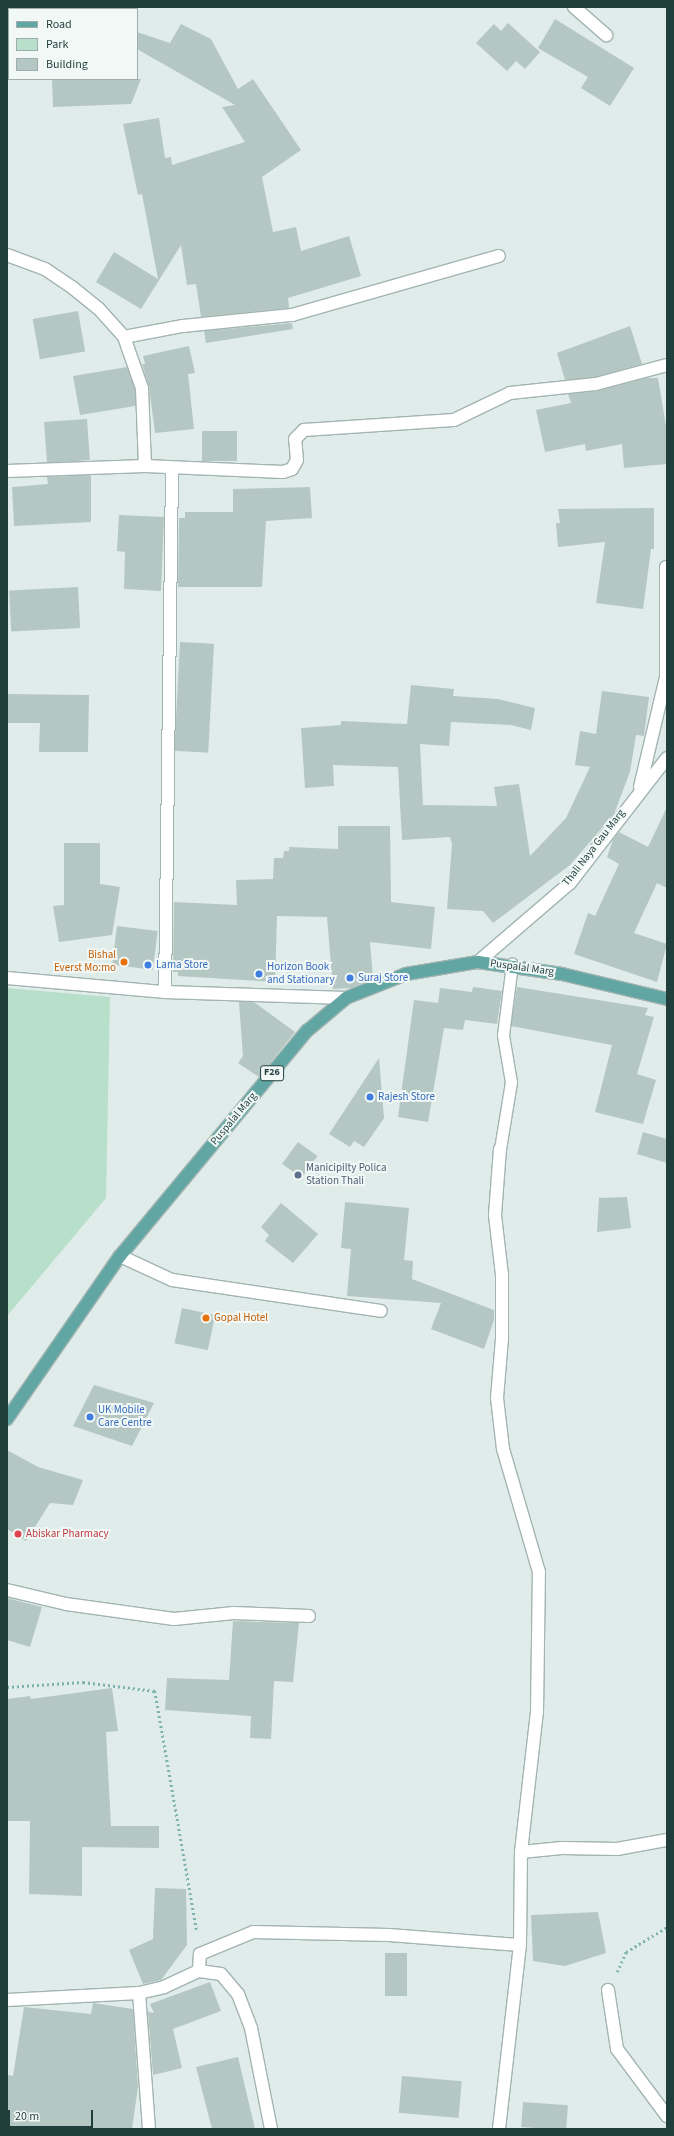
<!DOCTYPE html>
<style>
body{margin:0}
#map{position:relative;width:674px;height:2136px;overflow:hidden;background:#e0ece9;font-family:"Source Sans 3",sans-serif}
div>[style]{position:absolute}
.green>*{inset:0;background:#b7dfca}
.building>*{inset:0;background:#b5c7c3;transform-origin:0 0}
.path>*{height:2.5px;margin-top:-1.25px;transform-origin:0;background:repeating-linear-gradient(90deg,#7eb3ad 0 2px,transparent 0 5px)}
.roads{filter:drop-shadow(1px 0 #a2b4b2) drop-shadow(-1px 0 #a2b4b2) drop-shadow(0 1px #a2b4b2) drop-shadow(0 -1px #a2b4b2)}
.service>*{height:11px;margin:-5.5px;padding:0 5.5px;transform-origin:5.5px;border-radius:5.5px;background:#fff}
.minor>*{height:12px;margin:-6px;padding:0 6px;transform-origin:6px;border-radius:6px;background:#fff}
.primary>*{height:12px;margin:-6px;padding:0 6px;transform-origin:6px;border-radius:6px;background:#61a6a2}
.dots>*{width:11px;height:11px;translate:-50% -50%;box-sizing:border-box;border:2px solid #f1f8f6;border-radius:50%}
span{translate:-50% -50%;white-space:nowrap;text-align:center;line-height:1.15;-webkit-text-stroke:4px #f1f8f6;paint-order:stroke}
.shield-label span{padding:1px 3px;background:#f1f8f6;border:1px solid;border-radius:3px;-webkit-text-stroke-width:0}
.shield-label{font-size:10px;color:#1f3e3c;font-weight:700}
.street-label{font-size:11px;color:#1f3e3c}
.food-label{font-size:11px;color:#c56008}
.right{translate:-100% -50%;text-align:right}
.left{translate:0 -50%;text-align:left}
.shop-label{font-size:11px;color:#366cbe}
.service-label{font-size:11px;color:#4e5e75}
.health-label{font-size:11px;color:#be3a42}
.frame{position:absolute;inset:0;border:8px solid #1f3e3c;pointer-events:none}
.legend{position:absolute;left:8px;top:8px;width:130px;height:72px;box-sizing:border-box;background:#f1f8f6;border:1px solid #9daeac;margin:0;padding:5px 7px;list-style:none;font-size:12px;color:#1f3e3c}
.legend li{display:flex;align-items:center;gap:8px;height:20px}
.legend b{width:20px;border:1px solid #9daeac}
.scale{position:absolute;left:8px;top:2110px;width:85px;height:18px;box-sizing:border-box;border:2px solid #1f3e3c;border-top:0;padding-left:5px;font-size:12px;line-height:14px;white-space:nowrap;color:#1f3e3c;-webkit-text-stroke:3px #f1f8f6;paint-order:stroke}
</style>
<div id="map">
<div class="green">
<i style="clip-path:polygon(7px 988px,110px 997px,106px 1198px,7px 1316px)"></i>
</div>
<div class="building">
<i style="clip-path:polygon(555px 19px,634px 68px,610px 106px,581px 88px,588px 77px,538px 48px)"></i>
<i style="clip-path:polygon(508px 23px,540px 52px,525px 69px,516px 61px,507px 71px,476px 43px,494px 24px,501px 31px)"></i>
<i style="clip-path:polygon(181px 24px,211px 39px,238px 89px,253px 79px,301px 150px,262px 177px,273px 232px,296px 227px,301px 251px,349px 236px,361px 276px,288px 298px,289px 308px,201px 317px,196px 284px,187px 285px,181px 245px,141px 309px,96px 282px,114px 252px,158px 279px,142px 194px,138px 195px,123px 124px,159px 118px,165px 158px,171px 157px,172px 165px,245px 142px,222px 107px,235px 105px,137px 49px,137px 32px,170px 43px)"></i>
<i style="clip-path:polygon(52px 79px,141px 79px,131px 104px,53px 107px)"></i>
<i style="left:78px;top:311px;width:41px;height:46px;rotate:80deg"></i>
<i style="clip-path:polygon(292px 323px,293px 329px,206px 343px,204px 331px)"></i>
<i style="clip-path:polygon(630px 326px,642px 364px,595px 377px,565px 380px,557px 353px)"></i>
<i style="clip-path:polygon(189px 346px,195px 373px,188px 374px,194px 429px,155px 433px,149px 387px,142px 364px,145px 364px,143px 356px)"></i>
<i style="clip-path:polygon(127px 367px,135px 389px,135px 406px,80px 415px,73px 376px)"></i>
<i style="clip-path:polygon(646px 378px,658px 378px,667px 432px,667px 464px,624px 468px,622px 444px,586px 451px,585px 444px,545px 452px,536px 410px,571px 403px,568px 394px,598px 391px)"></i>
<i style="left:87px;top:419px;width:41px;height:43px;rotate:86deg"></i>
<i style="left:202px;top:431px;width:35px;height:30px"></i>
<i style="clip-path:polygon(91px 475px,91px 522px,14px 526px,12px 487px,48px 484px,47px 477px)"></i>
<i style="clip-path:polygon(310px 487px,312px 518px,266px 521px,262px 587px,178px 587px,179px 518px,185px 518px,185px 512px,233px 512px,233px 489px)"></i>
<i style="clip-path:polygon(654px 508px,654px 549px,651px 549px,643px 609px,596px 603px,605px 542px,558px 547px,556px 523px,560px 523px,558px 509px)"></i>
<i style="clip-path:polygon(119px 515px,164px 517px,161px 591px,124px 589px,125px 552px,117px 551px)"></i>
<i style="left:78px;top:587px;width:41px;height:69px;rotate:87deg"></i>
<i style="left:180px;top:642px;width:34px;height:109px;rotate:3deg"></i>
<i style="clip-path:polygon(411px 685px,454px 689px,453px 696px,498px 699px,535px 708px,531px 730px,511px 725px,451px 722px,449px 746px,420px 744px,423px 805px,497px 806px,494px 787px,519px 784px,530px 856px,566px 818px,590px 767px,575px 765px,580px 731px,596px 734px,602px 691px,649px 697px,644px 736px,636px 735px,630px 772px,614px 814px,570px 865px,493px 923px,483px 911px,447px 909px,452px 844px,450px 837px,402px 840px,398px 767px,333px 765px,334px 786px,305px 788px,301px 728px,341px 725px,341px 721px,407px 724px)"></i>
<i style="clip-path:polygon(7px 694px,89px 695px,88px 752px,39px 752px,40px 723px,7px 723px)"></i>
<i style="clip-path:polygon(667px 807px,667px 888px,657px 883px,634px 933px,667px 944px,657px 982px,574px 954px,588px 913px,595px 916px,619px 864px,607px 857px,613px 840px,619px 832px,648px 847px)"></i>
<i style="clip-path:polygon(338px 826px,390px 826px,391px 902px,435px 907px,431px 949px,370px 942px,373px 979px,351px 988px,333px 989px,327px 917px,277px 916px,275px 982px,178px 976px,178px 972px,173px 972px,174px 902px,237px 905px,236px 880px,273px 879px,274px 858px,283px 858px,284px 851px,289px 851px,289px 847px,338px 849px)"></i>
<i style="clip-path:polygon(64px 843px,100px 843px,100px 884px,120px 887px,112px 935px,59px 942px,53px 906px,64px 905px)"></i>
<i style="left:117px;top:926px;width:41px;height:39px;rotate:7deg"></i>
<i style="clip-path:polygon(473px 987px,502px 991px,497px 1024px,465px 1020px,463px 1030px,444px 1028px,428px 1122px,398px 1117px,414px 1000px,438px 1003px,440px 988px,472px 992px)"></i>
<i style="clip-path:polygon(517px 987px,648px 1008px,645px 1015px,654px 1017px,637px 1074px,656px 1080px,643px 1124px,595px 1112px,612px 1045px,511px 1026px)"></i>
<i style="clip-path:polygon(239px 1002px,254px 1002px,295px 1032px,259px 1077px,238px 1063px,243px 1056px)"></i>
<i style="clip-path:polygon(379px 1058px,384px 1118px,364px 1147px,354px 1141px,350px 1147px,329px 1134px)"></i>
<i style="clip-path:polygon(643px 1132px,667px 1139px,667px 1163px,637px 1154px)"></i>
<i style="left:298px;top:1142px;width:24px;height:27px;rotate:36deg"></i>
<i style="clip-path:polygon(627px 1197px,631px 1228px,597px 1232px,599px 1198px)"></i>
<i style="clip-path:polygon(345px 1202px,409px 1208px,404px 1260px,413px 1261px,412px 1279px,494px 1310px,494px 1320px,484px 1349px,431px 1329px,441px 1303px,347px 1296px,351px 1249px,341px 1248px)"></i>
<i style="clip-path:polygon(281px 1203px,318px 1234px,293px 1263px,265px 1241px,269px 1235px,261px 1227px)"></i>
<i style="left:182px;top:1308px;width:34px;height:36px;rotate:12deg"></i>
<i style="clip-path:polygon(94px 1385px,154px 1403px,132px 1446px,73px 1426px)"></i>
<i style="clip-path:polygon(7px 1450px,38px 1467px,83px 1480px,73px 1505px,50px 1503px,26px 1541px,7px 1529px)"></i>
<i style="clip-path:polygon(7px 1598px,42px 1607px,30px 1647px,7px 1640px)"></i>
<i style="clip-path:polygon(233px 1621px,299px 1623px,293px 1682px,274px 1681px,271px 1739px,250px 1738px,251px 1716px,165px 1710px,167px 1678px,229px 1680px)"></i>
<i style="clip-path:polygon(112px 1688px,118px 1731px,106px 1732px,111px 1826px,159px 1826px,159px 1848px,82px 1847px,82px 1896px,29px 1894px,30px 1821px,7px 1821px,7px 1699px,30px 1696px,31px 1699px)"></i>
<i style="clip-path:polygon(155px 1888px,186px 1889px,187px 1945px,161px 1980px,143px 1984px,129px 1950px,153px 1939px)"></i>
<i style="clip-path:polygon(598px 1912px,606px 1953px,565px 1966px,533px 1961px,531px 1915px)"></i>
<i style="left:385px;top:1953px;width:22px;height:43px"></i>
<i style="clip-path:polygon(210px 1982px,221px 2011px,173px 2029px,182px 2068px,153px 2075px,148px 2012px,154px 2013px,150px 2004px)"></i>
<i style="clip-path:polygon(93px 2003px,133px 2009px,138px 2087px,132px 2129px,7px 2129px,7px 2075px,13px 2076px,24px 2007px,91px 2014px)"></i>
<i style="clip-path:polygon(238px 2057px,255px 2129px,212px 2129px,196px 2067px)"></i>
<i style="left:402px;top:2076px;width:60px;height:37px;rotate:5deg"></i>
<i style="left:523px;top:2102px;width:45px;height:25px;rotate:4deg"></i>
</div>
<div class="path">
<i style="left:7px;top:1687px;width:76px;rotate:-3.8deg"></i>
<i style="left:83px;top:1682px;width:73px;rotate:7.1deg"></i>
<i style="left:155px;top:1691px;width:245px;rotate:80.1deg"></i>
<i style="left:617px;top:1972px;width:22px;rotate:-66deg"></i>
<i style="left:626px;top:1952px;width:48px;rotate:-31.4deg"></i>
</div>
<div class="roads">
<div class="service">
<i style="left:500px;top:1149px;width:68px;rotate:-80.7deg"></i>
<i style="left:511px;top:1082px;width:48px;rotate:-99.7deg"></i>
<i style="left:503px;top:1035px;width:72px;rotate:-82.8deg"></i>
</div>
<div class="minor">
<i style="left:574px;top:7px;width:43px;rotate:41.2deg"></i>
<i style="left:7px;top:255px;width:40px;rotate:20.2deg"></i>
<i style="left:45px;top:269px;width:34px;rotate:34deg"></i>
<i style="left:73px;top:288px;width:33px;rotate:39deg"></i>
<i style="left:99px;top:309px;width:38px;rotate:48deg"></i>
<i style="left:124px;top:337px;width:54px;rotate:70.6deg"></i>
<i style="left:142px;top:388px;width:78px;rotate:87.8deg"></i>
<i style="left:124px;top:337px;width:60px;rotate:-10.6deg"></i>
<i style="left:183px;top:326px;width:110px;rotate:-5.8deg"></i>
<i style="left:292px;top:315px;width:215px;rotate:-15.9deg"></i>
<i style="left:7px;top:471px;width:138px;rotate:-2.1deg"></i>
<i style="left:145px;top:466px;width:138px;rotate:2.5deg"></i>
<i style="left:283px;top:472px;width:9px;rotate:-18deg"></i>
<i style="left:292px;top:469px;width:10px;rotate:-61deg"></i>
<i style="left:297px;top:460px;width:21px;rotate:-95deg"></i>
<i style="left:295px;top:439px;width:13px;rotate:-45deg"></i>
<i style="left:304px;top:430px;width:150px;rotate:-3.8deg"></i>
<i style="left:454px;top:420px;width:62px;rotate:-25.7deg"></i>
<i style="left:510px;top:393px;width:86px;rotate:-6deg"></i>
<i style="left:596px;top:384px;width:73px;rotate:-15deg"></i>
<i style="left:640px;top:787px;width:113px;rotate:-76.7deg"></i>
<i style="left:666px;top:677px;width:110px;rotate:-90deg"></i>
<i style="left:478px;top:962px;width:121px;rotate:-40.7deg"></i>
<i style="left:570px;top:883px;width:158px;rotate:-52.2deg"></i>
<i style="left:7px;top:978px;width:159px;rotate:5.1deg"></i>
<i style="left:165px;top:992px;width:181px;rotate:1.9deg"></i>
<i style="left:165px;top:992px;width:524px;rotate:-89.23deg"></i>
<i style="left:120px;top:1256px;width:57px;rotate:24.8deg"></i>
<i style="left:172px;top:1280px;width:211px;rotate:8.4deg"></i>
<i style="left:7px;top:1590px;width:61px;rotate:13.3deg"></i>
<i style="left:66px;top:1604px;width:109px;rotate:7.9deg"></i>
<i style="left:174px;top:1619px;width:60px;rotate:-5.7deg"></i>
<i style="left:234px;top:1613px;width:75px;rotate:2.3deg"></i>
<i style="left:521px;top:1852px;width:41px;rotate:-5.6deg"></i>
<i style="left:562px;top:1848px;width:55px;rotate:1deg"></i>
<i style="left:617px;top:1849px;width:51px;rotate:-10.2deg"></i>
<i style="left:199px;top:1971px;width:22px;rotate:8deg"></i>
<i style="left:221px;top:1974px;width:26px;rotate:50deg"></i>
<i style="left:238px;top:1994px;width:36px;rotate:69deg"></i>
<i style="left:251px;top:2028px;width:103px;rotate:78.8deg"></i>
<i style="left:608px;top:1990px;width:60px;rotate:81.3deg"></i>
<i style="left:617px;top:2049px;width:84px;rotate:53.3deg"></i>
<i style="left:139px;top:1993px;width:136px;rotate:85.8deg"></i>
<i style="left:7px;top:2000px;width:132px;rotate:-3deg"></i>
<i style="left:139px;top:1993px;width:26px;rotate:-13deg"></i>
<i style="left:164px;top:1987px;width:38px;rotate:-25deg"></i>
<i style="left:199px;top:1971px;width:17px;rotate:-87deg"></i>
<i style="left:200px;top:1954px;width:57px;rotate:-22.5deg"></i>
<i style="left:253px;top:1932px;width:136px;rotate:1.3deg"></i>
<i style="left:389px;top:1935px;width:131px;rotate:4.4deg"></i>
<i style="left:499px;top:2129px;width:185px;rotate:-83.5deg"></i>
<i style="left:520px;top:1945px;width:93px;rotate:-89.4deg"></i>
<i style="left:521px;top:1852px;width:141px;rotate:-83.5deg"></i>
<i style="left:537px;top:1712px;width:140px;rotate:-89.2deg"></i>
<i style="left:539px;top:1572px;width:128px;rotate:-106.3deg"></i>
<i style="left:503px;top:1449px;width:51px;rotate:-96.7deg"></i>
<i style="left:497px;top:1398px;width:59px;rotate:-85.2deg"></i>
<i style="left:502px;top:1339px;width:64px;rotate:-90deg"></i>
<i style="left:502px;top:1275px;width:60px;rotate:-96.7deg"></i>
<i style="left:495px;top:1215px;width:66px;rotate:-85.7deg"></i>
</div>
<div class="primary">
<i style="left:7px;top:1419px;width:198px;rotate:-55.3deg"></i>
<i style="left:120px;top:1256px;width:293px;rotate:-50.3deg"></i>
<i style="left:307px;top:1031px;width:51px;rotate:-40.2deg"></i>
<i style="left:346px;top:998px;width:65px;rotate:-21.8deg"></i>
<i style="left:406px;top:974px;width:73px;rotate:-9.5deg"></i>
<i style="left:478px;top:962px;width:85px;rotate:8.1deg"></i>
<i style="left:562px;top:974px;width:108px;rotate:13.4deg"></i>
</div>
</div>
<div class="dots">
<i style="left:124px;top:962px;background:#e8710a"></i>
<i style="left:148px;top:965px;background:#3f7fe0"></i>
<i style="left:259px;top:974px;background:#3f7fe0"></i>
<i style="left:350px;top:978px;background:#3f7fe0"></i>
<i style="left:370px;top:1097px;background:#3f7fe0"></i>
<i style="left:298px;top:1175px;background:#5c6f8a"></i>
<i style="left:206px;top:1318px;background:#e8710a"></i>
<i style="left:90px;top:1417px;background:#3f7fe0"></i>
<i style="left:18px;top:1534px;background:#e0444e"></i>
</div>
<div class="shield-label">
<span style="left:272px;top:1073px">F26</span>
</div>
<div class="street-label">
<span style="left:594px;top:848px;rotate:-52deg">Thali Naya Gau Marg</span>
<span style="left:522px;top:968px;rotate:8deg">Puspalal Marg</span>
<span style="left:234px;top:1119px;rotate:-50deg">Puspalal Marg</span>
</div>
<div class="food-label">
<span class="right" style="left:116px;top:962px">Bishal<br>Everst Mo:mo</span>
<span class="left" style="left:214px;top:1318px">Gopal Hotel</span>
</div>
<div class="shop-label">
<span class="left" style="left:156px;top:965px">Lama Store</span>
<span class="left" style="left:267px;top:974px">Horizon Book<br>and Stationary</span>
<span class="left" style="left:358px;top:978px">Suraj Store</span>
<span class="left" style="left:378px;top:1097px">Rajesh Store</span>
<span class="left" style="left:98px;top:1417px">UK Mobile<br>Care Centre</span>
</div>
<div class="service-label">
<span class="left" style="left:306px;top:1175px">Manicipilty Polica<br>Station Thali</span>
</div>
<div class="health-label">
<span class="left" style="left:26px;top:1534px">Abiskar Pharmacy</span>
</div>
<div class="frame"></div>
<ul class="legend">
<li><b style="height:5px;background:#61a6a2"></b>Road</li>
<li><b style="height:11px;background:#b7dfca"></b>Park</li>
<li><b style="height:11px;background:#b5c7c3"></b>Building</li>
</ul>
<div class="scale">20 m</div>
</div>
